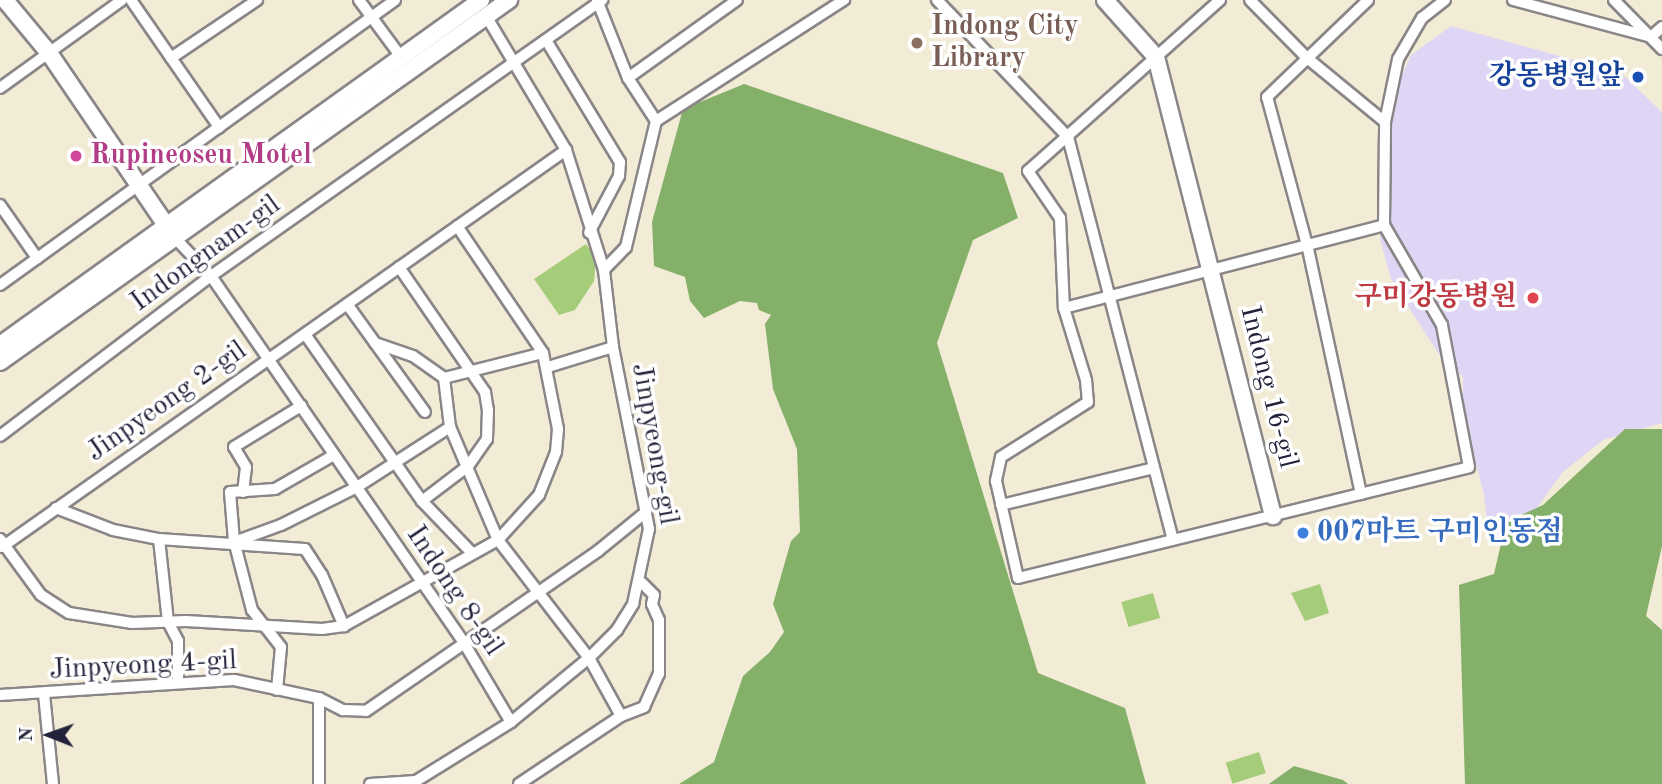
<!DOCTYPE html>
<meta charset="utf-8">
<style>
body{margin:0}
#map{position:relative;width:1662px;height:784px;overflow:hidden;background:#f2ebd5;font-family:"Old Standard TT","Noto Serif KR",serif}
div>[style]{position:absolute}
.built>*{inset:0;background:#dfd5f5}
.green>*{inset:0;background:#a5cd79;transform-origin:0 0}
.forest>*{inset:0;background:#84b069}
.roads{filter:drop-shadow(2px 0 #8a8688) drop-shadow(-2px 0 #8a8688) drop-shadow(0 2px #8a8688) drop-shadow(0 -2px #8a8688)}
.street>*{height:10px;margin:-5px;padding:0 5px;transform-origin:5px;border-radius:5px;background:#fff}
.secondary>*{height:16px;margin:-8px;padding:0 8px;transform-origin:8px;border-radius:8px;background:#fff}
.dots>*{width:19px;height:19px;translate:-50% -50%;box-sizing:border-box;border:4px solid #fff;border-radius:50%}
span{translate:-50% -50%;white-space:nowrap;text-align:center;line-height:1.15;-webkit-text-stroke:7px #fff;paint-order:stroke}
.education-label{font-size:28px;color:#785e54;font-weight:700}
.left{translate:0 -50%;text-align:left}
.transit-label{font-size:28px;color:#164399;font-weight:700}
.right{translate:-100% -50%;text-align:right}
.hotel-label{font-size:28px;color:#b23c85;font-weight:700}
.street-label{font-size:28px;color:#22223b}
.health-label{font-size:28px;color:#be3a42;font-weight:700}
.shop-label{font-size:28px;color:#366cbe;font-weight:700}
.north{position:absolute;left:14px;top:700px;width:70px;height:70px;-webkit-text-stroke:5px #fff;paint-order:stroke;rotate:271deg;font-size:19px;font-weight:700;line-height:28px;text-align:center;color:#22223b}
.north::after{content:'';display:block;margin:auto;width:24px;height:32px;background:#22223b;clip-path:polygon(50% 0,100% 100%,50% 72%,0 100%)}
</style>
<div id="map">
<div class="built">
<i style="clip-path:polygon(1451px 26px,1621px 73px,1662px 112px,1662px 423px,1603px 440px,1563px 472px,1528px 520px,1489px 539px,1484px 495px,1463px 411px,1463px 377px,1438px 353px,1391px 279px,1380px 239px,1392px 99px,1411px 55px)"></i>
</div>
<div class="green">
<i style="clip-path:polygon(586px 244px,596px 258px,594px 281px,575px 310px,559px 315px,534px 279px)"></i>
<i style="clip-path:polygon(1320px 584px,1329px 613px,1305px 621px,1291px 593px)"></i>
<i style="left:1153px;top:593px;width:26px;height:33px;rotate:74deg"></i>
<i style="left:1259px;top:752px;width:22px;height:35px;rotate:72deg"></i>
</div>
<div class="forest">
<i style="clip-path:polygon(744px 84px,1003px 173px,1018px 218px,973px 240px,937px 343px,1038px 673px,1125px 708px,1146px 784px,679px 784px,714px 762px,743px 676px,770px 652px,784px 632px,773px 604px,791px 541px,800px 532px,797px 449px,773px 389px,765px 324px,771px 315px,759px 310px,757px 303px,740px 301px,704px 318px,690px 301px,685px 277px,654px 266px,652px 222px,683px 109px)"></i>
<i style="clip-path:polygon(1625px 429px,1662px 429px,1662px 546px,1646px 616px,1662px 630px,1662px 784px,1465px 784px,1459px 585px,1494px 574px,1506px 522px,1543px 505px)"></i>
<i style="clip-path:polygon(1294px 766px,1343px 780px,1348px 784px,1269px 784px)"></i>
</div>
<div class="roads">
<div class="street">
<i style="left:131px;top:0;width:155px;rotate:55.3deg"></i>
<i style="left:359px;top:0;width:71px;rotate:53.6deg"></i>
<i style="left:597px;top:0;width:84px;rotate:68.3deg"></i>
<i style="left:628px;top:78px;width:51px;rotate:56.9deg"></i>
<i style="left:656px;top:121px;width:130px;rotate:103.4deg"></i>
<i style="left:626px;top:247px;width:32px;rotate:134deg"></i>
<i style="left:937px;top:0;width:190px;rotate:46.3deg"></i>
<i style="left:1068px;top:137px;width:416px;rotate:75.4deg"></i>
<i style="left:1220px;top:0;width:257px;rotate:138.3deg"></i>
<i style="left:1028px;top:171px;width:57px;rotate:55.8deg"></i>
<i style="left:1060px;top:218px;width:90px;rotate:87.5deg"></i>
<i style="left:1064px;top:308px;width:75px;rotate:73deg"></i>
<i style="left:1086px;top:380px;width:22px;rotate:85deg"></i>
<i style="left:1088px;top:402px;width:103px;rotate:147.7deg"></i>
<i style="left:1001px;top:457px;width:25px;rotate:102deg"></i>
<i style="left:996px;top:481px;width:99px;rotate:77.2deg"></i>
<i style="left:1018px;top:578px;width:464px;rotate:-13.8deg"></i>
<i style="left:1469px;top:467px;width:145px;rotate:-100.8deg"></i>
<i style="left:1442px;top:325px;width:116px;rotate:-120.1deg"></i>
<i style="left:1384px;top:225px;width:103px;rotate:-89.4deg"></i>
<i style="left:1385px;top:122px;width:101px;rotate:-140.6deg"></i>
<i style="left:1307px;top:58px;width:81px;rotate:-134.5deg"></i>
<i style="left:1513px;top:0;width:143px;rotate:15deg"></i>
<i style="left:1651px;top:37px;width:15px;rotate:-42deg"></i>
<i style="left:1614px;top:0;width:69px;rotate:45.6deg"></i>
<i style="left:546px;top:40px;width:143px;rotate:58.8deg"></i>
<i style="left:620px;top:162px;width:14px;rotate:94deg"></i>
<i style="left:619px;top:176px;width:64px;rotate:117.8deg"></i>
<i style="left:171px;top:58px;width:104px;rotate:-34deg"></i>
<i style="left:628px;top:78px;width:134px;rotate:-35.6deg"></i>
<i style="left:0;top:88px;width:150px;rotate:-35.8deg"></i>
<i style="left:656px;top:121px;width:224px;rotate:-32.8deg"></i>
<i style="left:1385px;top:122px;width:64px;rotate:-78.3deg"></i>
<i style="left:1398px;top:59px;width:48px;rotate:-59.7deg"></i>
<i style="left:1422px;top:18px;width:29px;rotate:-38deg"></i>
<i style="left:0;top:205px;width:65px;rotate:55.1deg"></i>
<i style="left:175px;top:238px;width:52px;rotate:46.5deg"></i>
<i style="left:211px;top:276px;width:446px;rotate:55.4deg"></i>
<i style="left:464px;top:643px;width:92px;rotate:59.3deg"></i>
<i style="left:399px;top:267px;width:152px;rotate:55.5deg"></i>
<i style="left:485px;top:392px;width:18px;rotate:81deg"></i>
<i style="left:488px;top:410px;width:29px;rotate:92deg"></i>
<i style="left:487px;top:439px;width:33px;rotate:125deg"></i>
<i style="left:468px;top:466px;width:58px;rotate:142.7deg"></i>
<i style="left:0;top:285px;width:487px;rotate:-35.8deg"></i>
<i style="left:347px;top:304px;width:133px;rotate:54.2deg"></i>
<i style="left:1064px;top:308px;width:331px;rotate:-14.5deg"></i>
<i style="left:305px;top:334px;width:204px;rotate:55deg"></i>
<i style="left:422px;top:501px;width:71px;rotate:46.1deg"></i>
<i style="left:375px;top:343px;width:40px;rotate:18.9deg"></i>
<i style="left:413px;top:356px;width:38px;rotate:35deg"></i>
<i style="left:444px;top:378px;width:49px;rotate:83deg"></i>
<i style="left:450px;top:427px;width:123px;rotate:67deg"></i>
<i style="left:498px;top:540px;width:149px;rotate:52.4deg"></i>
<i style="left:589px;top:658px;width:66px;rotate:61.1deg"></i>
<i style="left:548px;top:367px;width:68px;rotate:-17.1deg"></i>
<i style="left:444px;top:378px;width:102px;rotate:-14.2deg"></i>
<i style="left:0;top:436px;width:265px;rotate:-37.2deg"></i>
<i style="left:211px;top:276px;width:479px;rotate:-35.2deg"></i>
<i style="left:243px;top:492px;width:25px;rotate:-83deg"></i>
<i style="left:246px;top:467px;width:23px;rotate:-121deg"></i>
<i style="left:234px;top:447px;width:79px;rotate:-31.5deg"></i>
<i style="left:1361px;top:494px;width:255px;rotate:-102.2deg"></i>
<i style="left:1307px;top:245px;width:153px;rotate:-105.1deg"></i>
<i style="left:1267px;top:97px;width:140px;rotate:-43.8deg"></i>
<i style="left:1001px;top:505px;width:157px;rotate:-13.6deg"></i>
<i style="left:56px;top:508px;width:61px;rotate:21.1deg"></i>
<i style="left:113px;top:530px;width:47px;rotate:11.1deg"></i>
<i style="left:159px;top:539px;width:146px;rotate:3.9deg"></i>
<i style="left:305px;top:549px;width:31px;rotate:57deg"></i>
<i style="left:322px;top:575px;width:56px;rotate:66.7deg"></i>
<i style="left:0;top:539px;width:69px;rotate:53.8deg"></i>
<i style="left:41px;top:595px;width:33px;rotate:33deg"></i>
<i style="left:69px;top:613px;width:64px;rotate:9deg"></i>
<i style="left:132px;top:623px;width:54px;rotate:-2.1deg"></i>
<i style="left:186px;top:621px;width:136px;rotate:3.4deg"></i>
<i style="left:322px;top:629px;width:22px;rotate:-8deg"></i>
<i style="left:344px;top:626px;width:176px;rotate:-29.2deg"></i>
<i style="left:498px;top:540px;width:61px;rotate:-47.7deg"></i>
<i style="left:539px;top:495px;width:46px;rotate:-68.4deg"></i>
<i style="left:556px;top:452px;width:23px;rotate:-85deg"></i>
<i style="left:558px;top:429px;width:77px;rotate:-101.2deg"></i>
<i style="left:543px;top:353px;width:153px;rotate:-124.1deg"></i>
<i style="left:159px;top:539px;width:83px;rotate:83.8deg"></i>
<i style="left:168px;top:622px;width:21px;rotate:62deg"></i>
<i style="left:178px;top:641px;width:42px;rotate:90deg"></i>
<i style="left:237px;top:541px;width:47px;rotate:-20deg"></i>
<i style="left:281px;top:525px;width:85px;rotate:-26.6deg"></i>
<i style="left:357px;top:487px;width:111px;rotate:-32.8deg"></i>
<i style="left:2px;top:547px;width:690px;rotate:-35.14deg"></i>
<i style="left:277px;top:690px;width:43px;rotate:-84.7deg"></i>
<i style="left:281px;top:647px;width:47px;rotate:-128.1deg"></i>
<i style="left:252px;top:610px;width:71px;rotate:-104.6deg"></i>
<i style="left:234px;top:541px;width:49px;rotate:-94.7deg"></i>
<i style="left:230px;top:492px;width:45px;rotate:-3.8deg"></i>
<i style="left:275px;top:489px;width:68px;rotate:-30deg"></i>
<i style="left:44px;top:694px;width:90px;rotate:84.3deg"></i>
<i style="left:0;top:695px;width:234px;rotate:-3.7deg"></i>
<i style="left:234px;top:680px;width:87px;rotate:12deg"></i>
<i style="left:319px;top:698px;width:27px;rotate:27deg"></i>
<i style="left:343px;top:710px;width:23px;rotate:2deg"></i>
<i style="left:366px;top:711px;width:282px;rotate:-34.6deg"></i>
<i style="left:598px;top:551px;width:62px;rotate:-39.1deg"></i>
<i style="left:319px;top:784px;width:86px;rotate:-90deg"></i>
<i style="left:370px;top:784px;width:46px;rotate:-3.7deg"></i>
<i style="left:416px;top:781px;width:112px;rotate:-31.8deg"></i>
<i style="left:511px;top:722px;width:101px;rotate:-39.4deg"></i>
<i style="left:589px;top:658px;width:40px;rotate:-45deg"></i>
<i style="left:617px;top:630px;width:31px;rotate:-58deg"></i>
<i style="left:633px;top:604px;width:77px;rotate:-78deg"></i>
<i style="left:649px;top:529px;width:186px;rotate:-101.2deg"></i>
<i style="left:613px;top:347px;width:78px;rotate:-96.7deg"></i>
<i style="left:604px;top:270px;width:126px;rotate:-107.6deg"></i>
<i style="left:566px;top:150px;width:156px;rotate:-120.8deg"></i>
<i style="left:519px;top:784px;width:123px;rotate:-33.7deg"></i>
<i style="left:621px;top:716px;width:25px;rotate:-21deg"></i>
<i style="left:644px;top:707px;width:36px;rotate:-66deg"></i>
<i style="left:659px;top:674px;width:54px;rotate:-90deg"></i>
<i style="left:659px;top:620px;width:17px;rotate:-114deg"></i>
<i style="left:652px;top:604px;width:9px;rotate:-77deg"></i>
<i style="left:654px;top:595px;width:18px;rotate:-135deg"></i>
</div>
<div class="secondary">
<i style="left:5px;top:0;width:69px;rotate:50.3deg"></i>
<i style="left:49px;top:53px;width:215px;rotate:55.8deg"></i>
<i style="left:1105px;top:0;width:76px;rotate:48.2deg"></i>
<i style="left:1156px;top:57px;width:474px;rotate:75.7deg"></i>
<i style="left:0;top:345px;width:592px;rotate:-35.65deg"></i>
<i style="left:0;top:362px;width:625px;rotate:-35.42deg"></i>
</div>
</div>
<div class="dots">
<i style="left:917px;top:43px;background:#8d6e63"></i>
<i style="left:1638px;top:77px;background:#1a4fb4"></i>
<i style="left:76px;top:156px;background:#d1479c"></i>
<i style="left:1533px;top:298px;background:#e0444e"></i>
<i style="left:1303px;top:533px;background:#3f7fe0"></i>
</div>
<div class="education-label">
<span class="left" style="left:931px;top:43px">Indong City<br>Library</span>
</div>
<div class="transit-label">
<span class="right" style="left:1624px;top:77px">강동병원앞</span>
</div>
<div class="hotel-label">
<span class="left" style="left:90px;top:156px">Rupineoseu Motel</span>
</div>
<div class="street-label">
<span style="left:206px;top:254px;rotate:-36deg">Indongnam-gil</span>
<span style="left:1268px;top:387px;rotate:76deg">Indong 16-gil</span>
<span style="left:167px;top:402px;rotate:-35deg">Jinpyeong 2-gil</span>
<span style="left:654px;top:444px;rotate:80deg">Jinpyeong-gil</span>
<span style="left:454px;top:591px;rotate:56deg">Indong 8-gil</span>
<span style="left:143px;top:666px;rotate:-3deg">Jinpyeong 4-gil</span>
</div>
<div class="health-label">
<span class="right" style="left:1517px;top:298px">구미강동병원</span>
</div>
<div class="shop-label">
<span class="left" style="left:1317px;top:533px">007마트 구미인동점</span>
</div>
<div class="north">N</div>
</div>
